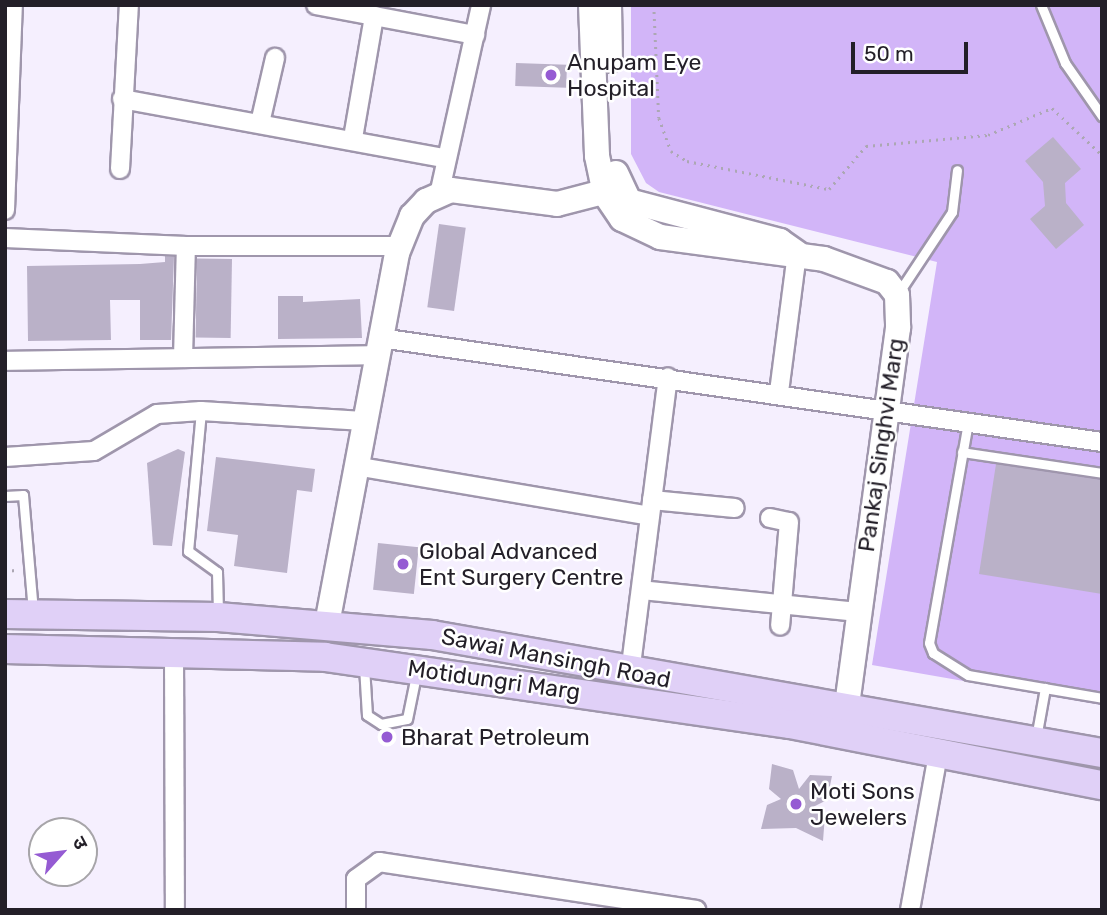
<!DOCTYPE html>
<meta charset="utf-8">
<style>
body{margin:0}
#map{position:relative;width:1107px;height:915px;overflow:hidden;background:#f5effe;font-family:Rubik,"Noto Sans Devanagari",sans-serif}
div>[style]{position:absolute}
.green>*{inset:0;background:#d2b5f8}
.building>*{inset:0;background:#bab1c8;transform-origin:0 0}
.path>*{height:2.5px;margin-top:-1.25px;transform-origin:0;background:repeating-linear-gradient(90deg,#aca7b3 0 2px,transparent 0 7px)}
.roads{filter:drop-shadow(2px 0 #9f96ac) drop-shadow(-2px 0 #9f96ac) drop-shadow(0 2px #9f96ac) drop-shadow(0 -2px #9f96ac)}
.lane>*{height:9px;margin:-4.5px;padding:0 4.5px;transform-origin:4.5px;border-radius:4.5px;background:#fff}
.street>*{height:18px;margin:-9px;padding:0 9px;transform-origin:9px;border-radius:9px;background:#fff}
.secondary>*{height:24px;margin:-12px;padding:0 12px;transform-origin:12px;border-radius:12px;background:#fff}
.primary>*{height:28px;margin:-14px;padding:0 14px;transform-origin:14px;border-radius:14px;background:#e0d0f7}
.dots>*{width:19px;height:19px;translate:-50% -50%;box-sizing:border-box;border:4px solid #fff;border-radius:50%}
span{translate:-50% -50%;white-space:nowrap;text-align:center;line-height:1.15;-webkit-text-stroke:5px #fff;paint-order:stroke}
.poi-label{font-size:23px;color:#231f28}
.left{translate:0 -50%;text-align:left}
.street-label{font-size:23px;color:#231f28}
.frame{position:absolute;inset:0;border:7px solid #231f28;pointer-events:none}
.north{position:absolute;left:28px;top:817px;width:70px;height:70px;box-sizing:border-box;background:#fff;border:2px solid #a7a5a9;border-radius:50%;rotate:62deg;font-size:19px;font-weight:700;line-height:28px;text-align:center;color:#231f28}
.north::after{content:'';display:block;margin:auto;width:24px;height:32px;background:#955bd3;clip-path:polygon(50% 0,100% 100%,50% 72%,0 100%)}
.scale{position:absolute;left:851px;top:42px;width:117px;height:32px;box-sizing:border-box;border:4px solid #231f28;border-top:0;padding-left:9px;font-size:21px;line-height:24px;white-space:nowrap;color:#231f28;-webkit-text-stroke:5px #fff;paint-order:stroke}
</style>
<div id="map">
<div class="green">
<i style="clip-path:polygon(631px 5px,1102px 5px,1102px 705px,872px 665px,937px 262px,659px 192px,646px 183px,631px 154px)"></i>
</div>
<div class="building">
<i style="left:516px;top:63px;width:51px;height:23px;rotate:2deg"></i>
<i style="clip-path:polygon(1053px 137px,1081px 169px,1065px 183px,1066px 203px,1084px 225px,1056px 249px,1030px 219px,1045px 206px,1043px 182px,1025px 161px)"></i>
<i style="left:439px;top:224px;width:27px;height:84px;rotate:8deg"></i>
<i style="clip-path:polygon(165px 256px,174px 257px,171px 340px,140px 340px,140px 300px,110px 300px,111px 340px,28px 341px,27px 266px,140px 264px,165px 262px)"></i>
<i style="left:232px;top:259px;width:79px;height:35px;rotate:91deg"></i>
<i style="clip-path:polygon(278px 296px,303px 296px,303px 302px,360px 299px,362px 338px,278px 339px)"></i>
<i style="clip-path:polygon(178px 449px,185px 452px,172px 546px,153px 545px,147px 463px)"></i>
<i style="clip-path:polygon(216px 457px,315px 469px,312px 492px,297px 490px,287px 573px,234px 566px,238px 535px,207px 531px)"></i>
<i style="clip-path:polygon(996px 464px,1102px 480px,1102px 594px,979px 574px)"></i>
<i style="left:378px;top:543px;width:41px;height:47px;rotate:6deg"></i>
<i style="clip-path:polygon(772px 764px,793px 770px,799px 789px,810px 775px,832px 776px,827px 800px,813px 807px,825px 815px,823px 841px,796px 828px,761px 829px,767px 805px,781px 799px,769px 789px)"></i>
</div>
<div class="path">
<i style="left:654px;top:5px;width:113px;rotate:87.5deg"></i>
<i style="left:659px;top:118px;width:35px;rotate:70deg"></i>
<i style="left:671px;top:151px;width:19px;rotate:32deg"></i>
<i style="left:687px;top:161px;width:145px;rotate:11.2deg"></i>
<i style="left:829px;top:189px;width:57px;rotate:-49.3deg"></i>
<i style="left:866px;top:146px;width:122px;rotate:-5.2deg"></i>
<i style="left:988px;top:135px;width:69px;rotate:-22.9deg"></i>
<i style="left:1052px;top:108px;width:69px;rotate:43.2deg"></i>
<i style="left:5px;top:571px;width:11px;rotate:-5deg"></i>
</div>
<div class="roads">
<div class="lane">
<i style="left:1041px;top:5px;width:63px;rotate:67.5deg"></i>
<i style="left:1065px;top:63px;width:65px;rotate:55.1deg"></i>
<i style="left:899px;top:292px;width:96px;rotate:-56.5deg"></i>
<i style="left:952px;top:212px;width:42px;rotate:-83.2deg"></i>
<i style="left:201px;top:411px;width:141px;rotate:95.3deg"></i>
<i style="left:188px;top:551px;width:36px;rotate:36deg"></i>
<i style="left:217px;top:572px;width:41px;rotate:88.6deg"></i>
<i style="left:968px;top:422px;width:224px;rotate:100deg"></i>
<i style="left:929px;top:643px;width:11px;rotate:68deg"></i>
<i style="left:933px;top:653px;width:41px;rotate:32.2deg"></i>
<i style="left:968px;top:675px;width:136px;rotate:9.7deg"></i>
<i style="left:962px;top:452px;width:142px;rotate:8.5deg"></i>
<i style="left:5px;top:496px;width:18px;rotate:-3deg"></i>
<i style="left:23px;top:495px;width:116px;rotate:85.1deg"></i>
<i style="left:364px;top:666px;width:49px;rotate:86.5deg"></i>
<i style="left:367px;top:715px;width:17px;rotate:33deg"></i>
<i style="left:381px;top:724px;width:26px;rotate:-11deg"></i>
<i style="left:407px;top:719px;width:45px;rotate:-78.4deg"></i>
<i style="left:1036px;top:738px;width:51px;rotate:-79.8deg"></i>
</div>
<div class="street">
<i style="left:316px;top:5px;width:162px;rotate:10.7deg"></i>
<i style="left:122px;top:99px;width:328px;rotate:10.4deg"></i>
<i style="left:260px;top:123px;width:67px;rotate:-77deg"></i>
<i style="left:353px;top:138px;width:124px;rotate:-80.2deg"></i>
<i style="left:120px;top:169px;width:164px;rotate:-86.9deg"></i>
<i style="left:439px;top:195px;width:195px;rotate:-77.5deg"></i>
<i style="left:5px;top:210px;width:205px;rotate:-87.8deg"></i>
<i style="left:5px;top:238px;width:181px;rotate:2.5deg"></i>
<i style="left:186px;top:246px;width:214px"></i>
<i style="left:380px;top:338px;width:729px;rotate:8.2deg"></i>
<i style="left:183px;top:358px;width:112px;rotate:-88.5deg"></i>
<i style="left:5px;top:361px;width:372px;rotate:-0.9deg"></i>
<i style="left:779px;top:392px;width:139px;rotate:-82.6deg"></i>
<i style="left:5px;top:457px;width:89px;rotate:-3.9deg"></i>
<i style="left:94px;top:451px;width:73px;rotate:-30.4deg"></i>
<i style="left:157px;top:414px;width:44px;rotate:-3.9deg"></i>
<i style="left:201px;top:411px;width:163px;rotate:3.5deg"></i>
<i style="left:355px;top:466px;width:299px;rotate:9.6deg"></i>
<i style="left:652px;top:500px;width:83px;rotate:5.5deg"></i>
<i style="left:770px;top:518px;width:19px;rotate:12deg"></i>
<i style="left:789px;top:522px;width:104px;rotate:94.9deg"></i>
<i style="left:641px;top:590px;width:219px;rotate:5.8deg"></i>
<i style="left:174px;top:651px;width:259px;rotate:89.8deg"></i>
<i style="left:630px;top:673px;width:298px;rotate:-82.7deg"></i>
<i style="left:356px;top:910px;width:31px;rotate:-90deg"></i>
<i style="left:356px;top:879px;width:29px;rotate:-36deg"></i>
<i style="left:379px;top:862px;width:321px;rotate:8.6deg"></i>
<i style="left:910px;top:910px;width:158px;rotate:-79.8deg"></i>
</div>
<div class="secondary">
<i style="left:591px;top:5px;width:151px;rotate:87.7deg"></i>
<i style="left:597px;top:156px;width:39px;rotate:78deg"></i>
<i style="left:605px;top:194px;width:30px;rotate:56deg"></i>
<i style="left:622px;top:219px;width:42px;rotate:25.3deg"></i>
<i style="left:660px;top:237px;width:165px;rotate:7.6deg"></i>
<i style="left:824px;top:259px;width:67px;rotate:20.1deg"></i>
<i style="left:887px;top:282px;width:16px;rotate:52deg"></i>
<i style="left:897px;top:295px;width:33px;rotate:88deg"></i>
<i style="left:898px;top:328px;width:381px;rotate:97.7deg"></i>
<i style="left:609px;top:5px;width:55px;rotate:89deg"></i>
<i style="left:616px;top:173px;width:31px;rotate:65deg"></i>
<i style="left:629px;top:201px;width:156px;rotate:14.8deg"></i>
<i style="left:780px;top:241px;width:21px;rotate:35deg"></i>
<i style="left:327px;top:624px;width:378px;rotate:-79.3deg"></i>
<i style="left:397px;top:253px;width:40px;rotate:-68deg"></i>
<i style="left:412px;top:216px;width:21px;rotate:-47deg"></i>
<i style="left:426px;top:201px;width:27px;rotate:-24deg"></i>
<i style="left:451px;top:190px;width:107px;rotate:7.5deg"></i>
<i style="left:557px;top:204px;width:64px;rotate:-14.5deg"></i>
</div>
<div class="primary">
<i style="left:5px;top:614px;width:213px;rotate:0.8deg"></i>
<i style="left:218px;top:617px;width:215px;rotate:4.8deg"></i>
<i style="left:432px;top:635px;width:680px;rotate:9.99deg"></i>
<i style="left:5px;top:649px;width:320px;rotate:1.4deg"></i>
<i style="left:325px;top:657px;width:470px;rotate:8.2deg"></i>
<i style="left:790px;top:724px;width:318px;rotate:11.1deg"></i>
</div>
</div>
<div class="dots">
<i style="left:551px;top:75px;background:#955bd3"></i>
<i style="left:403px;top:564px;background:#955bd3"></i>
<i style="left:387px;top:737px;background:#955bd3"></i>
<i style="left:796px;top:804px;background:#955bd3"></i>
</div>
<div class="poi-label">
<span class="left" style="left:567px;top:75px">Anupam Eye<br>Hospital</span>
<span class="left" style="left:419px;top:564px">Global Advanced<br>Ent Surgery Centre</span>
<span class="left" style="left:401px;top:737px">Bharat Petroleum</span>
<span class="left" style="left:810px;top:804px">Moti Sons<br>Jewelers</span>
</div>
<div class="street-label">
<span style="left:881px;top:445px;rotate:-82deg">Pankaj Singhvi Marg</span>
<span style="left:556px;top:658px;rotate:11deg">Sawai Mansingh Road</span>
<span style="left:494px;top:680px;rotate:8deg">Motidungri Marg</span>
</div>
<div class="frame"></div>
<div class="north">उ</div>
<div class="scale">50 m</div>
</div>
